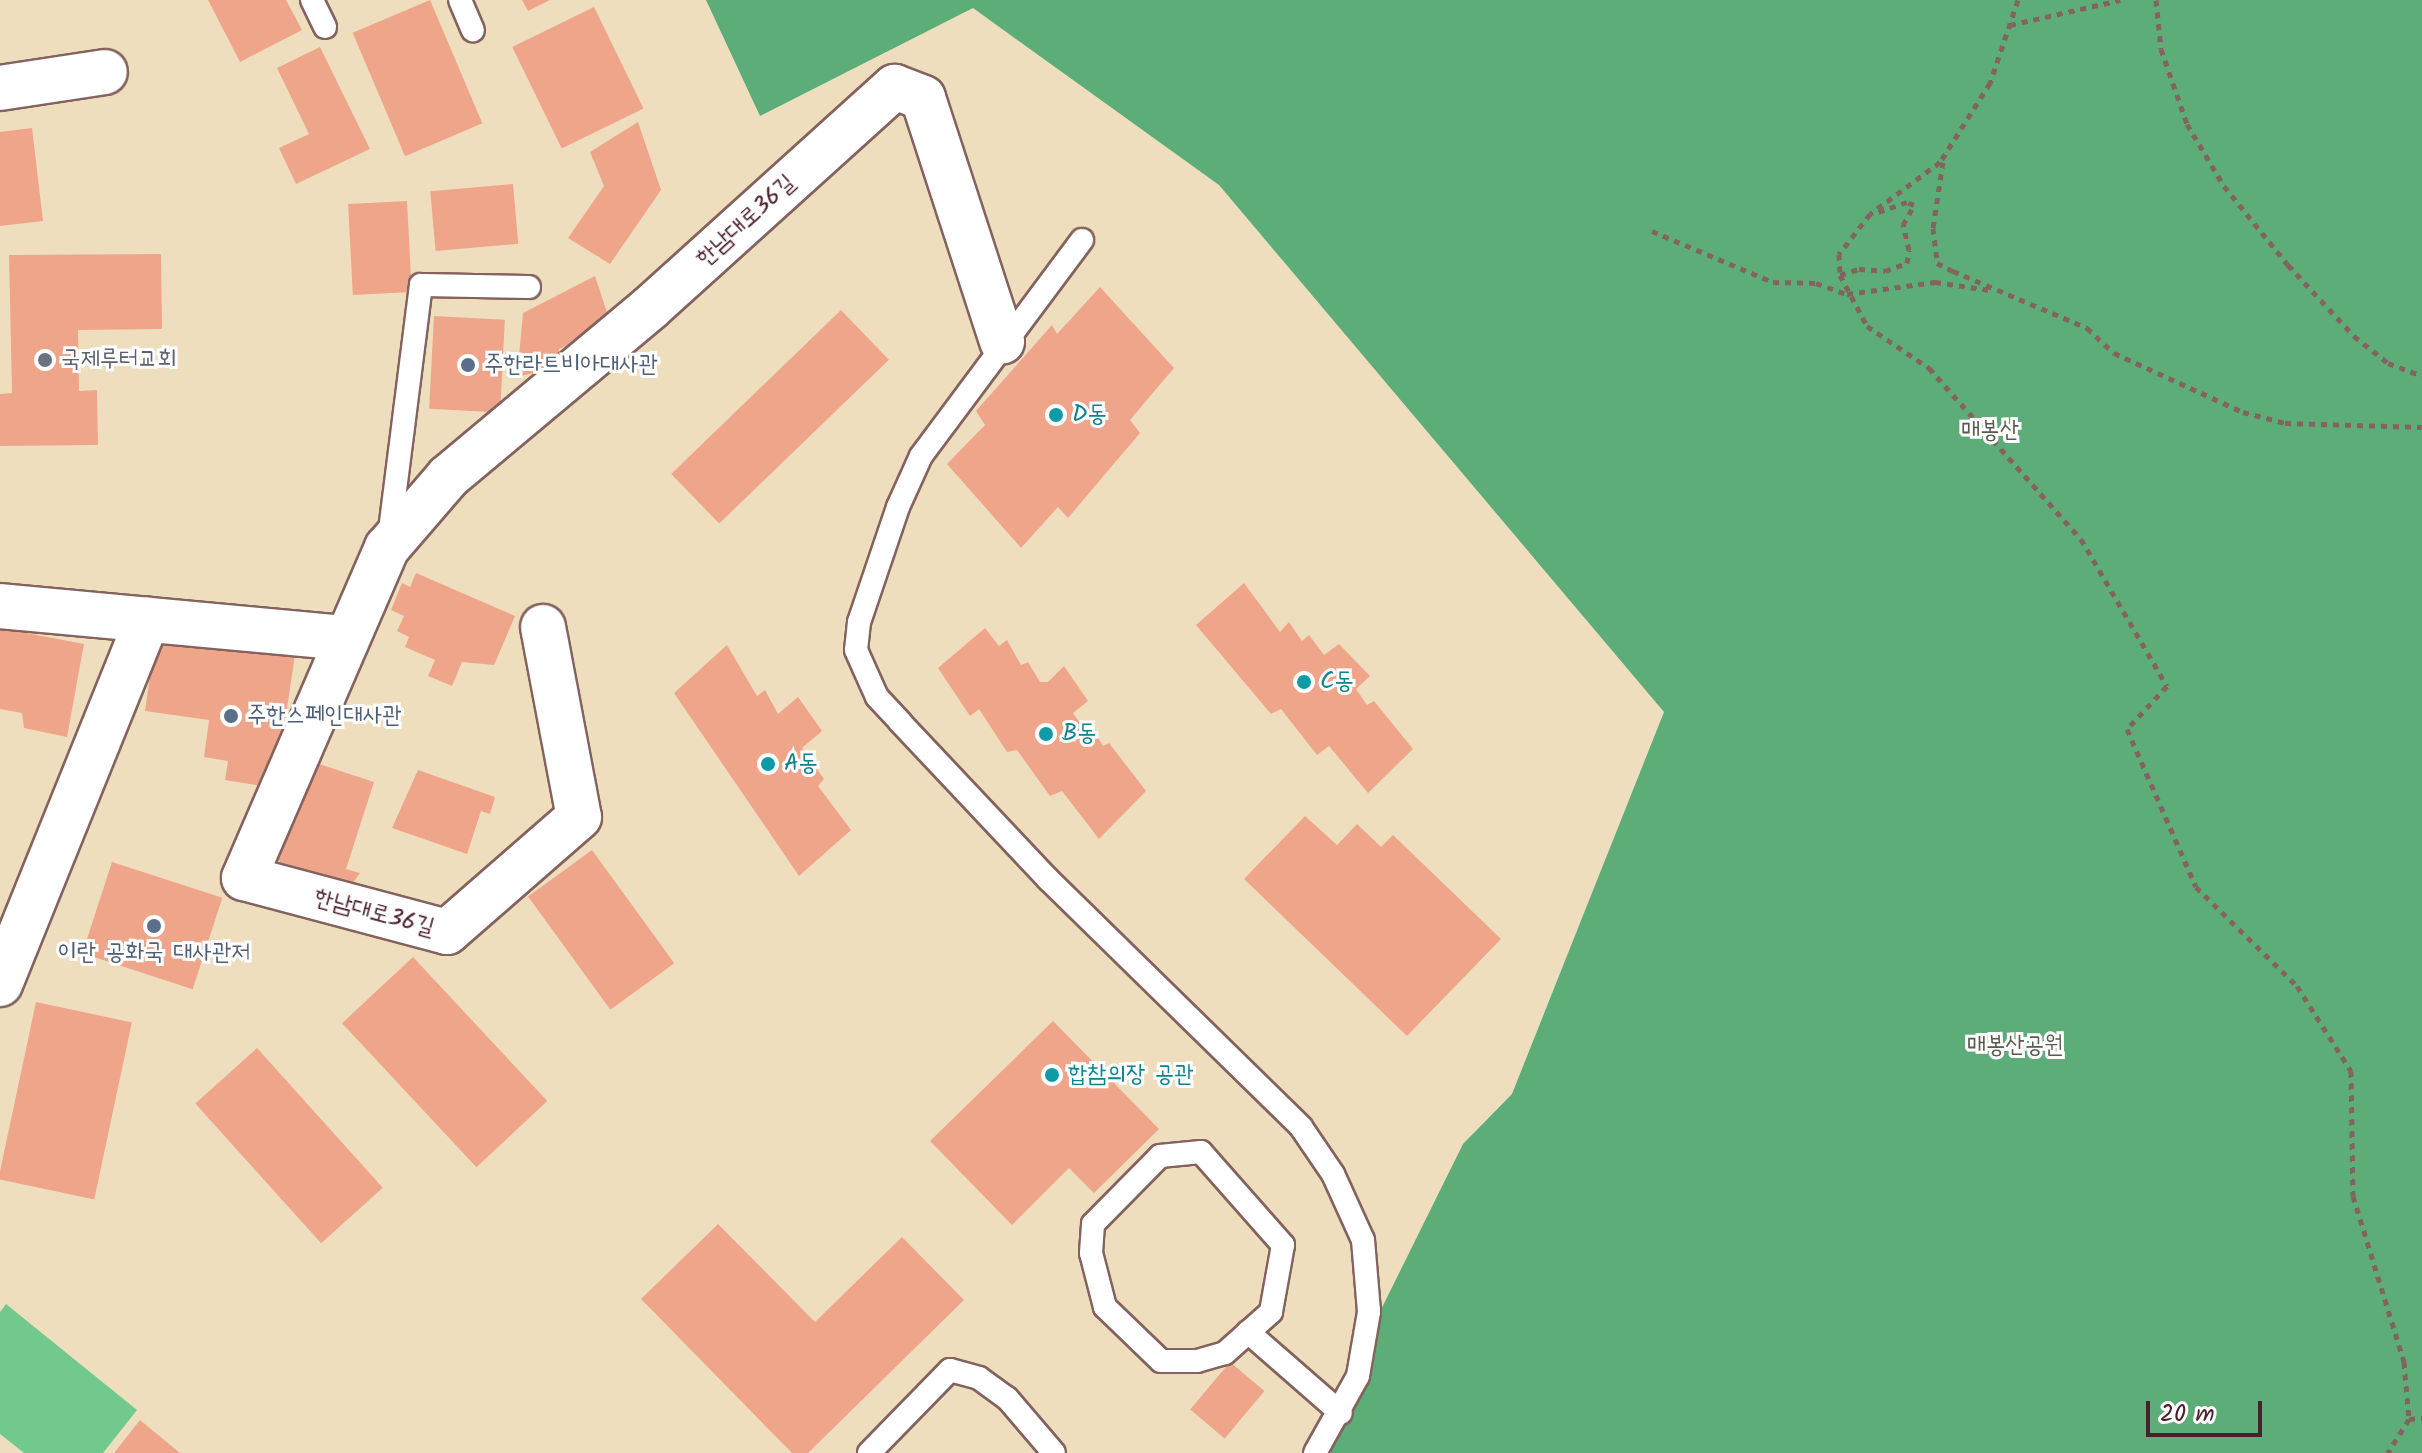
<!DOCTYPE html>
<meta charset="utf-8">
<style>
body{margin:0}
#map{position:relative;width:2422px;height:1453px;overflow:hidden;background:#efdebe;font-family:Kalam,"Poor Story",sans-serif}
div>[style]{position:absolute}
.green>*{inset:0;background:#72c98e}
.forest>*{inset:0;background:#5dad79}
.building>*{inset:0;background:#efa58a;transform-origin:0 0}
.path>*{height:5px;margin-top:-2.5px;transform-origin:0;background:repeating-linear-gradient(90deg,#84625e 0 6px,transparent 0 12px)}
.roads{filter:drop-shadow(2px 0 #84625e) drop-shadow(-2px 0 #84625e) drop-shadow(0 2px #84625e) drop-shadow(0 -2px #84625e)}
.lane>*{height:22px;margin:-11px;padding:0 11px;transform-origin:11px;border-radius:11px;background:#fff}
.street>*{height:44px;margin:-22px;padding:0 22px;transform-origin:22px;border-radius:22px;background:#fff}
.dots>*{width:22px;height:22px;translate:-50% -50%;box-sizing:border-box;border:4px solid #fff;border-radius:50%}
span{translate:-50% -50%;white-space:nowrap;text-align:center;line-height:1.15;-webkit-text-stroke:6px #fff;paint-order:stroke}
.street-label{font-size:24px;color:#4a1f2b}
.worship-label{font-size:24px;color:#5b616d}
.left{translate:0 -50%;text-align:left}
.service-label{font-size:24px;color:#4e5e75}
.culture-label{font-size:24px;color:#0d838f}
.park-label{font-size:24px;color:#585a4e}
.scale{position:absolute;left:2146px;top:1401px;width:116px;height:36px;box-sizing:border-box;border:4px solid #4a1f2b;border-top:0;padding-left:10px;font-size:24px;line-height:28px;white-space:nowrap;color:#4a1f2b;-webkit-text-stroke:6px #fff;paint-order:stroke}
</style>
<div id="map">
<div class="green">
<i style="clip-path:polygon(6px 1304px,137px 1410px,103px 1453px,24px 1453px,0 1434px,0 1312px)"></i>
</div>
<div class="forest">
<i style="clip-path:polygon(706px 0,2422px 0,2422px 1453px,1310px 1453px,1463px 1144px,1512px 1094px,1664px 712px,1219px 185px,973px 8px,760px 116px)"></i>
</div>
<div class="building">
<i style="clip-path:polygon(208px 0,286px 0,302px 30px,240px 62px)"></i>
<i style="left:430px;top:0;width:134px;height:84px;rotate:67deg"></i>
<i style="clip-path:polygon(522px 0,550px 0,528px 11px)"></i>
<i style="left:594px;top:7px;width:113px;height:91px;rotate:64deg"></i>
<i style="clip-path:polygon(320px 47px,370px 149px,296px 184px,279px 148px,309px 134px,277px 68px)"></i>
<i style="clip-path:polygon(638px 122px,661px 190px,610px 264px,568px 238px,604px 186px,590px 152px)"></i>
<i style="clip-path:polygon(32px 128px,43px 221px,0 226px,0 132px)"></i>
<i style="left:513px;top:184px;width:60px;height:83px;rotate:85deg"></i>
<i style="left:407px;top:201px;width:91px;height:59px;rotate:87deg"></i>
<i style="clip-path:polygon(161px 254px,162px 329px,78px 330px,79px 391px,97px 390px,98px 445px,0 446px,0 394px,12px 393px,9px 255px)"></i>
<i style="clip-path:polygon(595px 276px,611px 325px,559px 349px,559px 367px,517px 377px,523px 313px)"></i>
<i style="clip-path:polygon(1100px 287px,1174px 368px,1130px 420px,1140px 433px,1068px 518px,1058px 507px,1021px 548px,947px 464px,985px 425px,976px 411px,1052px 325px,1057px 334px)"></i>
<i style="left:841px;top:310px;width:69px;height:236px;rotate:46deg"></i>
<i style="left:434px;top:316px;width:71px;height:93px;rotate:3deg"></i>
<i style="clip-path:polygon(416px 573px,515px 616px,494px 665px,462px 662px,452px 686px,428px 676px,435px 660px,405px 647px,409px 637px,397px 631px,404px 616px,391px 610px,402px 583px,410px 587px)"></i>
<i style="clip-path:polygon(1244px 583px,1280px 632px,1289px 622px,1302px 641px,1309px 635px,1324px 655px,1339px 644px,1370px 676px,1356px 689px,1367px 705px,1374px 701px,1413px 749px,1368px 793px,1329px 746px,1317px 755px,1281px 709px,1271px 714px,1196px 625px)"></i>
<i style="clip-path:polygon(0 628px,84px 644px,67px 737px,24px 728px,22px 713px,0 709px)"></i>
<i style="clip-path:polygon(985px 628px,999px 646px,1007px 640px,1021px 665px,1028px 662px,1040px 682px,1048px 682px,1064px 666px,1088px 701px,1073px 713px,1082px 726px,1089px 723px,1103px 746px,1109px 743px,1146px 791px,1099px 839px,1062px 791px,1050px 796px,1017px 750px,1007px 752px,979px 709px,970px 716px,938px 668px)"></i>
<i style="clip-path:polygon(156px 635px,295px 655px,275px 788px,225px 780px,228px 761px,204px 757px,209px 720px,145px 711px)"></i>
<i style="clip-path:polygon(727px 645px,757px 696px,765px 690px,778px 714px,798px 697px,822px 731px,802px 748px,824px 779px,818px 786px,851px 830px,799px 876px,674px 693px)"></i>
<i style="clip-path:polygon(301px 758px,374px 782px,346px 869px,360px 873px,350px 887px,276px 873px,280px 861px,269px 858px)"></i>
<i style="clip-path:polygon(418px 770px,495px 797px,490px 814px,481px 811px,467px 854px,392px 828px)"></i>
<i style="clip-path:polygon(1305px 816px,1337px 845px,1357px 824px,1381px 847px,1393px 835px,1501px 939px,1407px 1036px,1244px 879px)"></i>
<i style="left:592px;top:850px;width:140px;height:79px;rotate:54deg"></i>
<i style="left:112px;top:862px;width:116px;height:96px;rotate:18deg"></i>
<i style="left:413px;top:957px;width:197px;height:97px;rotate:47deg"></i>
<i style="left:36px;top:1002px;width:98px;height:181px;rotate:12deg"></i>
<i style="clip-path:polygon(1053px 1021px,1159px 1129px,1094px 1193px,1069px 1168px,1012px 1225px,930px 1141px)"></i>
<i style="left:257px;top:1048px;width:188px;height:83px;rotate:48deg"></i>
<i style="clip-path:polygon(718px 1224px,815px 1322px,902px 1237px,964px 1300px,808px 1453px,792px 1453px,641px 1299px)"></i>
<i style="left:1230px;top:1362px;width:45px;height:62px;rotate:40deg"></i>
<i style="clip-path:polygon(140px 1420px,180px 1453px,114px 1453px)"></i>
</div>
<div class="path">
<i style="left:2018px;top:0;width:88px;rotate:108.6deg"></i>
<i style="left:1990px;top:83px;width:93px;rotate:122.3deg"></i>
<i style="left:1940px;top:162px;width:87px;rotate:143.4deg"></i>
<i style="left:1870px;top:214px;width:51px;rotate:127.8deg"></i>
<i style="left:1839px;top:254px;width:21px;rotate:87deg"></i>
<i style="left:1840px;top:275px;width:58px;rotate:62.1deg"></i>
<i style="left:1867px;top:326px;width:75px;rotate:34.1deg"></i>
<i style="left:1929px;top:368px;width:229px;rotate:48.4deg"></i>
<i style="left:2081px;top:539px;width:170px;rotate:59.7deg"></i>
<i style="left:2167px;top:686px;width:59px;rotate:132.9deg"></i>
<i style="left:2127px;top:729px;width:172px;rotate:66.4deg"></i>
<i style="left:2196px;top:887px;width:141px;rotate:44.4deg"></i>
<i style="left:2297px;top:986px;width:101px;rotate:57.6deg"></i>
<i style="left:2351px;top:1071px;width:125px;rotate:89.1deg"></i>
<i style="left:2353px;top:1196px;width:174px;rotate:72.9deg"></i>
<i style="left:2404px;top:1362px;width:57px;rotate:85deg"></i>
<i style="left:2409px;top:1419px;width:40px;rotate:122deg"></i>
<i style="left:2156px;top:0;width:49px;rotate:84.2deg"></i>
<i style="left:2161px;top:49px;width:79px;rotate:70.9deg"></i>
<i style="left:2187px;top:124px;width:72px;rotate:59.2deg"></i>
<i style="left:2224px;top:186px;width:102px;rotate:51deg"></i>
<i style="left:2288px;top:265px;width:97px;rotate:47.1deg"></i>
<i style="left:2354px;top:336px;width:43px;rotate:38.5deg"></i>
<i style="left:2388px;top:363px;width:36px;rotate:21deg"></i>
<i style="left:2010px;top:25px;width:113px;rotate:-12.8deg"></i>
<i style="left:1943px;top:162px;width:67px;rotate:98.6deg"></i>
<i style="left:1933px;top:228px;width:35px;rotate:83deg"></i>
<i style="left:1937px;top:263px;width:18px;rotate:27deg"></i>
<i style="left:1953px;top:271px;width:146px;rotate:23deg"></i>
<i style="left:2087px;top:328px;width:37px;rotate:43deg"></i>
<i style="left:2114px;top:353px;width:142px;rotate:24.6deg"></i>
<i style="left:2243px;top:412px;width:43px;rotate:14.7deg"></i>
<i style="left:2285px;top:423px;width:137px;rotate:1.7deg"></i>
<i style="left:1652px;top:231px;width:131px;rotate:22.9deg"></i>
<i style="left:1773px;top:282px;width:43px;rotate:1.3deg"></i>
<i style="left:1816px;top:283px;width:33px;rotate:20deg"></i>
<i style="left:1847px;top:294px;width:89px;rotate:-7.8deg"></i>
<i style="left:1935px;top:282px;width:55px;rotate:8.4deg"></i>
<i style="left:1840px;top:275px;width:20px;rotate:-18deg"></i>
<i style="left:1859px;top:269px;width:26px;rotate:4deg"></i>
<i style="left:1885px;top:271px;width:23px;rotate:-20deg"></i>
<i style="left:1907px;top:263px;width:13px;rotate:-81deg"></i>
<i style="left:1909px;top:250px;width:26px;rotate:-103deg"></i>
<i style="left:1903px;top:225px;width:23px;rotate:-61deg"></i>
<i style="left:1914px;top:205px;width:8px;rotate:-157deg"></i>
<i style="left:1907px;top:202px;width:34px;rotate:161deg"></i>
<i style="left:2409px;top:1419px;width:13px;rotate:-4deg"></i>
</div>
<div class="roads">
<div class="lane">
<i style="left:312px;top:0;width:30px;rotate:64deg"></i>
<i style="left:460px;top:0;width:33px;rotate:67deg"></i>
<i style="left:1082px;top:240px;width:269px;rotate:126.7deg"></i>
<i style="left:921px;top:456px;width:56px;rotate:114.3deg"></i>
<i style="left:898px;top:507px;width:121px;rotate:108.7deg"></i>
<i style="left:859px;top:622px;width:28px;rotate:96deg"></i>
<i style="left:856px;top:650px;width:51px;rotate:65.9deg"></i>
<i style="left:877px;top:697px;width:34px;rotate:47deg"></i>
<i style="left:900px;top:722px;width:216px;rotate:46.7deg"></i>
<i style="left:1048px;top:879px;width:354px;rotate:44.4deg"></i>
<i style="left:1301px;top:1127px;width:57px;rotate:55.8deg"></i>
<i style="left:1333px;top:1174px;width:72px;rotate:65.6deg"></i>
<i style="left:1363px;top:1240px;width:72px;rotate:85.2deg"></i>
<i style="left:1369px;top:1312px;width:65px;rotate:99.8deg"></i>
<i style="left:1358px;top:1376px;width:88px;rotate:119.2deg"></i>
<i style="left:389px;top:538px;width:255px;rotate:-82.8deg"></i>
<i style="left:421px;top:285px;width:108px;rotate:1.1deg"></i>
<i style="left:1201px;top:1152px;width:124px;rotate:48.6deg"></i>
<i style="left:1283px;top:1245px;width:68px;rotate:100.2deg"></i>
<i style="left:1271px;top:1312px;width:62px;rotate:138.3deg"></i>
<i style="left:1225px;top:1353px;width:29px;rotate:164deg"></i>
<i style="left:1197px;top:1361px;width:36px;rotate:180deg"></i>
<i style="left:1161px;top:1361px;width:78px;rotate:-136deg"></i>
<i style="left:1105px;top:1307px;width:56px;rotate:-104.5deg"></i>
<i style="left:1091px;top:1253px;width:29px;rotate:-86deg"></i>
<i style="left:1093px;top:1224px;width:95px;rotate:-45.4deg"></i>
<i style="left:1160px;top:1156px;width:41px;rotate:-5.6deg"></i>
<i style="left:1248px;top:1332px;width:123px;rotate:41.1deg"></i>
<i style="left:869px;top:1453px;width:116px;rotate:-45.7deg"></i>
<i style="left:950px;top:1370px;width:30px;rotate:15deg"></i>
<i style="left:979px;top:1378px;width:34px;rotate:36deg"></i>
<i style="left:1007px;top:1398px;width:72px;rotate:49.5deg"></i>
</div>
<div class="street">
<i style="left:0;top:88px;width:106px;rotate:-8.7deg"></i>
<i style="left:0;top:606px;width:345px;rotate:5.3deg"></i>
<i style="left:543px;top:627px;width:193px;rotate:79.3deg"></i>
<i style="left:579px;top:817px;width:175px;rotate:138.9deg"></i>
<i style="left:447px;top:932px;width:210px;rotate:-165.1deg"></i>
<i style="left:244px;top:878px;width:360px;rotate:-66.6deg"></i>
<i style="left:387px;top:548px;width:94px;rotate:-49.3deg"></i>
<i style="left:448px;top:477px;width:263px;rotate:-39.9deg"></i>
<i style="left:650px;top:308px;width:330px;rotate:-42.1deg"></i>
<i style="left:895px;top:87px;width:30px;rotate:21deg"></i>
<i style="left:923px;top:98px;width:256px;rotate:72deg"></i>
<i style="left:0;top:984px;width:393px;rotate:-68deg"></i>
</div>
</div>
<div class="dots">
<i style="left:45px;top:360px;background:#6b7280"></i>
<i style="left:468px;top:365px;background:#5c6f8a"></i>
<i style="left:1056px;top:415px;background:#0f9aa8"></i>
<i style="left:1304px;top:682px;background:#0f9aa8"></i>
<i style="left:231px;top:716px;background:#5c6f8a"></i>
<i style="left:1046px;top:734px;background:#0f9aa8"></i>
<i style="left:768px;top:764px;background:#0f9aa8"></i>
<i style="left:154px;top:926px;background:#5c6f8a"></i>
<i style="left:1052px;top:1075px;background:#0f9aa8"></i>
</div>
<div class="street-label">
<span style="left:746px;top:221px;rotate:-42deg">한남대로36길</span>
<span style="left:374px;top:913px;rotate:15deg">한남대로36길</span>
</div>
<div class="worship-label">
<span class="left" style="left:61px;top:360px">국제루터교회</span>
</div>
<div class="service-label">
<span class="left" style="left:484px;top:365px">주한라트비아대사관</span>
<span class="left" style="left:247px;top:716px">주한스페인대사관</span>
<span style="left:154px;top:953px">이란 공화국 대사관저</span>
</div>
<div class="culture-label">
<span class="left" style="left:1072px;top:415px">D동</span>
<span class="left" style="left:1320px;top:682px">C동</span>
<span class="left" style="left:1062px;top:734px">B동</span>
<span class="left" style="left:784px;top:764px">A동</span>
<span class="left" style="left:1068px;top:1075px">합참의장 공관</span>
</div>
<div class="park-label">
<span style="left:1990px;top:431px">매봉산</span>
<span style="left:2015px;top:1046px">매봉산공원</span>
</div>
<div class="scale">20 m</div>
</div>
